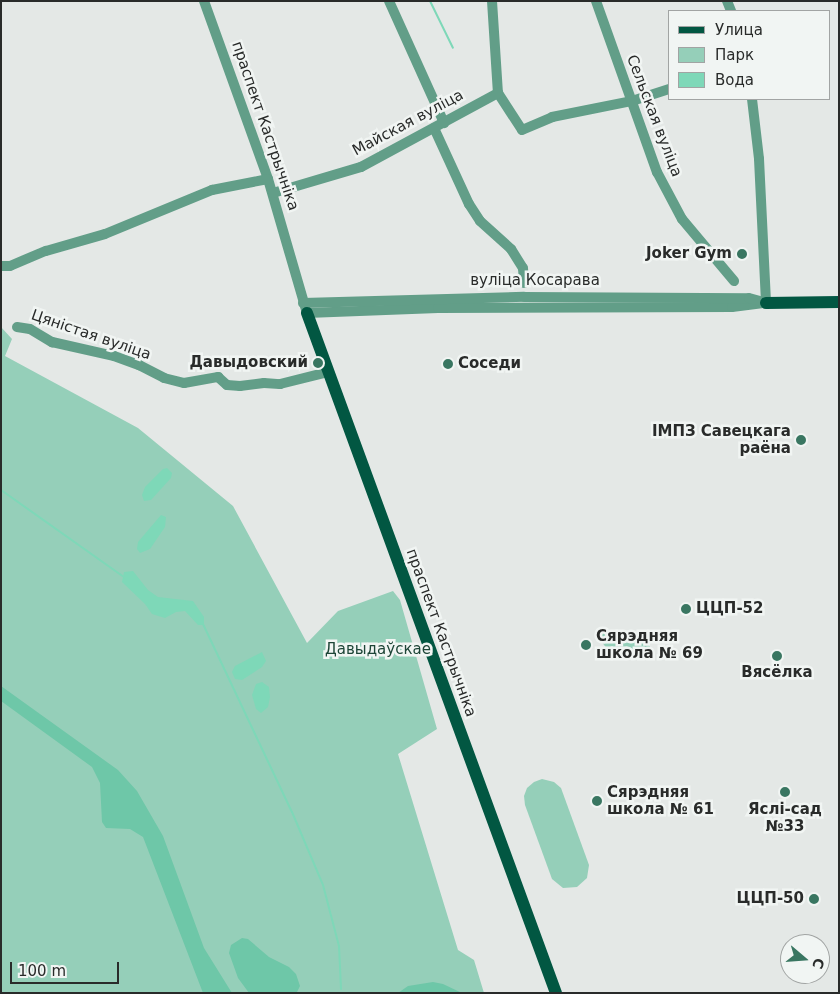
<!DOCTYPE html>
<meta charset="utf-8">
<style>
body{margin:0}
#map{position:relative;width:840px;height:994px;overflow:hidden;background:#e4e8e6;font-family:"DejaVu Sans",sans-serif}
div>[style]{position:absolute}
.green>*{inset:0;background:#95cfb9}
.forest>*{inset:0;background:#6ec7a8}
.water>*{inset:0;background:#7ed8b8}
.stream>*{height:2px;margin:-1px;padding:0 1px;transform-origin:1px;border-radius:1px;background:#7ed8b8}
.minor>*{height:10px;margin:-5px;padding:0 5px;transform-origin:5px;border-radius:5px;background:#629e88}
.major>*{height:12px;margin:-6px;padding:0 6px;transform-origin:6px;border-radius:6px;background:#025742}
.dots>*{width:14px;height:14px;translate:-50% -50%;box-sizing:border-box;border:2px solid #f1f5f3;border-radius:50%}
span{translate:-50% -50%;white-space:nowrap;text-align:center;line-height:1.15;-webkit-text-stroke:5px #f1f5f3;paint-order:stroke}
.street-label{font-size:15px;color:#292b2a}
.poi-label{font-size:15px;color:#292b2a;font-weight:700}
.right{translate:-100% -50%;text-align:right}
.left{translate:0 -50%;text-align:left}
.park-label{font-size:15px;color:#1d4537}
.frame{position:absolute;inset:0;border:2px solid #292b2a;pointer-events:none}
.legend{position:absolute;left:668px;top:10px;width:162px;height:90px;box-sizing:border-box;background:#f1f5f3;border:1px solid #a1a4a3;margin:0;padding:6px 9px;list-style:none;font-size:15px;color:#292b2a}
.legend li{display:flex;align-items:center;gap:10px;height:25px}
.legend b{width:25px;border:1px solid #a1a4a3}
.north{position:absolute;left:780px;top:934px;width:50px;height:50px;box-sizing:border-box;background:#f1f5f3;border:1px solid #a1a4a3;border-radius:50%;rotate:108deg;font-size:14px;font-weight:700;line-height:20px;text-align:center;color:#292b2a}
.north::after{content:'';display:block;margin:auto;width:18px;height:22px;background:#397661;clip-path:polygon(50% 0,100% 100%,50% 72%,0 100%)}
.scale{position:absolute;left:10px;top:962px;width:109px;height:22px;box-sizing:border-box;border:2px solid #292b2a;border-top:0;padding-left:6px;font-size:15px;line-height:18px;white-space:nowrap;color:#292b2a;-webkit-text-stroke:4px #f1f5f3;paint-order:stroke}
</style>
<div id="map">
<div class="green">
<i style="clip-path:polygon(1px 327px,12px 339px,5px 356px,138px 428px,233px 506px,307px 643px,338px 611px,393px 591px,400px 600px,437px 729px,398px 754px,458px 950px,474px 960px,484px 993px,1px 993px)"></i>
<i style="clip-path:polygon(603px 632px,649px 632px,650px 653px,611px 654px,601px 641px)"></i>
<i style="clip-path:polygon(542px 779px,554px 782px,561px 788px,589px 865px,587px 878px,577px 887px,563px 888px,552px 879px,525px 805px,524px 796px,527px 788px,534px 782px)"></i>
</div>
<div class="forest">
<i style="clip-path:polygon(1px 686px,118px 770px,137px 791px,163px 836px,204px 948px,232px 993px,203px 993px,143px 837px,130px 829px,106px 828px,102px 822px,100px 783px,92px 767px,1px 701px)"></i>
<i style="clip-path:polygon(242px 938px,248px 939px,269px 957px,289px 967px,296px 974px,300px 986px,297px 992px,249px 993px,238px 978px,229px 953px,231px 945px)"></i>
<i style="clip-path:polygon(433px 982px,443px 984px,462px 993px,398px 993px,408px 986px)"></i>
</div>
<div class="water">
<i style="clip-path:polygon(167px 468px,172px 473px,171px 478px,151px 500px,144px 501px,142px 495px,145px 487px,163px 469px)"></i>
<i style="clip-path:polygon(161px 515px,166px 517px,165px 527px,150px 549px,140px 553px,137px 549px,138px 542px)"></i>
<i style="clip-path:polygon(133px 571px,148px 590px,158px 597px,193px 601px,204px 617px,204px 625px,198px 625px,185px 611px,176px 612px,165px 618px,152px 614px,145px 604px,122px 582px,124px 572px)"></i>
<i style="clip-path:polygon(262px 652px,266px 661px,262px 667px,242px 680px,235px 679px,232px 672px,235px 666px)"></i>
<i style="clip-path:polygon(262px 682px,269px 687px,270px 697px,268px 707px,261px 713px,256px 709px,252px 695px,256px 684px)"></i>
</div>
<div class="stream">
<i style="left:430px;top:1px;width:52px;rotate:63.9deg"></i>
<i style="left:1px;top:490px;width:151px;rotate:35.3deg"></i>
<i style="left:203px;top:624px;width:208px;rotate:64.7deg"></i>
<i style="left:292px;top:812px;width:79px;rotate:67deg"></i>
<i style="left:323px;top:885px;width:63px;rotate:75.3deg"></i>
<i style="left:339px;top:946px;width:43px;rotate:87.3deg"></i>
</div>
<div class="minor">
<i style="left:204px;top:1px;width:189px;rotate:70.2deg"></i>
<i style="left:268px;top:179px;width:140px;rotate:73.8deg"></i>
<i style="left:307px;top:313px;width:131px;rotate:-2.2deg"></i>
<i style="left:438px;top:308px;width:294px;rotate:-0.2deg"></i>
<i style="left:732px;top:307px;width:34px;rotate:-7deg"></i>
<i style="left:389px;top:1px;width:134px;rotate:65.7deg"></i>
<i style="left:492px;top:1px;width:92px;rotate:86.3deg"></i>
<i style="left:498px;top:93px;width:44px;rotate:57deg"></i>
<i style="left:522px;top:130px;width:33px;rotate:-23deg"></i>
<i style="left:552px;top:117px;width:82px;rotate:-11.3deg"></i>
<i style="left:632px;top:101px;width:39px;rotate:-18deg"></i>
<i style="left:596px;top:1px;width:182px;rotate:70.4deg"></i>
<i style="left:657px;top:172px;width:53px;rotate:62deg"></i>
<i style="left:682px;top:219px;width:81px;rotate:50deg"></i>
<i style="left:727px;top:1px;width:11px;rotate:68deg"></i>
<i style="left:752px;top:99px;width:60px;rotate:83.3deg"></i>
<i style="left:759px;top:159px;width:144px;rotate:87.2deg"></i>
<i style="left:434px;top:128px;width:84px;rotate:65.3deg"></i>
<i style="left:469px;top:204px;width:20px;rotate:57deg"></i>
<i style="left:480px;top:221px;width:42px;rotate:42.1deg"></i>
<i style="left:511px;top:249px;width:22px;rotate:58deg"></i>
<i style="left:523px;top:268px;width:15px;rotate:86deg"></i>
<i style="left:273px;top:193px;width:92px;rotate:-16.5deg"></i>
<i style="left:361px;top:167px;width:156px;rotate:-28.4deg"></i>
<i style="left:1px;top:266px;width:9px"></i>
<i style="left:10px;top:266px;width:39px;rotate:-23deg"></i>
<i style="left:46px;top:251px;width:61px;rotate:-16.1deg"></i>
<i style="left:105px;top:234px;width:116px;rotate:-22.4deg"></i>
<i style="left:212px;top:190px;width:57px;rotate:-11.1deg"></i>
<i style="left:303px;top:303px;width:221px;rotate:-1.6deg"></i>
<i style="left:524px;top:297px;width:225px;rotate:0.3deg"></i>
<i style="left:749px;top:298px;width:15px;rotate:16deg"></i>
<i style="left:17px;top:327px;width:13px;rotate:9deg"></i>
<i style="left:30px;top:329px;width:26px;rotate:31deg"></i>
<i style="left:52px;top:342px;width:64px;rotate:12.7deg"></i>
<i style="left:114px;top:356px;width:27px;rotate:20deg"></i>
<i style="left:139px;top:365px;width:28px;rotate:27deg"></i>
<i style="left:164px;top:378px;width:21px;rotate:14deg"></i>
<i style="left:184px;top:383px;width:35px;rotate:-10deg"></i>
<i style="left:218px;top:377px;width:12px;rotate:42deg"></i>
<i style="left:227px;top:385px;width:13px;rotate:4deg"></i>
<i style="left:240px;top:386px;width:24px;rotate:-7deg"></i>
<i style="left:264px;top:383px;width:16px;rotate:4deg"></i>
<i style="left:280px;top:384px;width:49px;rotate:-14deg"></i>
</div>
<div class="major">
<i style="left:766px;top:303px;width:73px;rotate:-0.8deg"></i>
<i style="left:307px;top:313px;width:724px;rotate:69.89deg"></i>
</div>
<div class="dots">
<i style="left:742px;top:254px;background:#397661"></i>
<i style="left:318px;top:363px;background:#397661"></i>
<i style="left:448px;top:364px;background:#397661"></i>
<i style="left:801px;top:440px;background:#397661"></i>
<i style="left:686px;top:609px;background:#397661"></i>
<i style="left:586px;top:645px;background:#397661"></i>
<i style="left:777px;top:656px;background:#397661"></i>
<i style="left:785px;top:792px;background:#397661"></i>
<i style="left:597px;top:801px;background:#397661"></i>
<i style="left:814px;top:899px;background:#397661"></i>
</div>
<div class="street-label">
<span style="left:654px;top:116px;rotate:69deg">Сельская вуліца</span>
<span style="left:408px;top:123px;rotate:-28deg">Майская вуліца</span>
<span style="left:265px;top:126px;rotate:71deg">праспект Кастрычніка</span>
<span style="left:535px;top:281px">вуліца Косарава</span>
<span style="left:91px;top:335px;rotate:19deg">Цяністая вуліца</span>
<span style="left:441px;top:633px;rotate:70deg">праспект Кастрычніка</span>
</div>
<div class="poi-label">
<span class="right" style="left:732px;top:254px">Joker Gym</span>
<span class="right" style="left:308px;top:363px">Давыдовский</span>
<span class="left" style="left:458px;top:364px">Соседи</span>
<span class="right" style="left:791px;top:440px">ІМПЗ Савецкага<br>раёна</span>
<span class="left" style="left:696px;top:609px">ЦЦП-52</span>
<span class="left" style="left:596px;top:645px">Сярэдняя<br>школа № 69</span>
<span style="left:777px;top:673px">Вясёлка</span>
<span class="left" style="left:607px;top:801px">Сярэдняя<br>школа № 61</span>
<span style="left:785px;top:818px">Яслі-сад<br>№33</span>
<span class="right" style="left:804px;top:899px">ЦЦП-50</span>
</div>
<div class="park-label">
<span style="left:378px;top:650px">Давыдаўскае</span>
</div>
<div class="frame"></div>
<ul class="legend">
<li><b style="height:6px;background:#025742"></b>Улица</li>
<li><b style="height:14px;background:#95cfb9"></b>Парк</li>
<li><b style="height:14px;background:#7ed8b8"></b>Вода</li>
</ul>
<div class="north">С</div>
<div class="scale">100 m</div>
</div>
